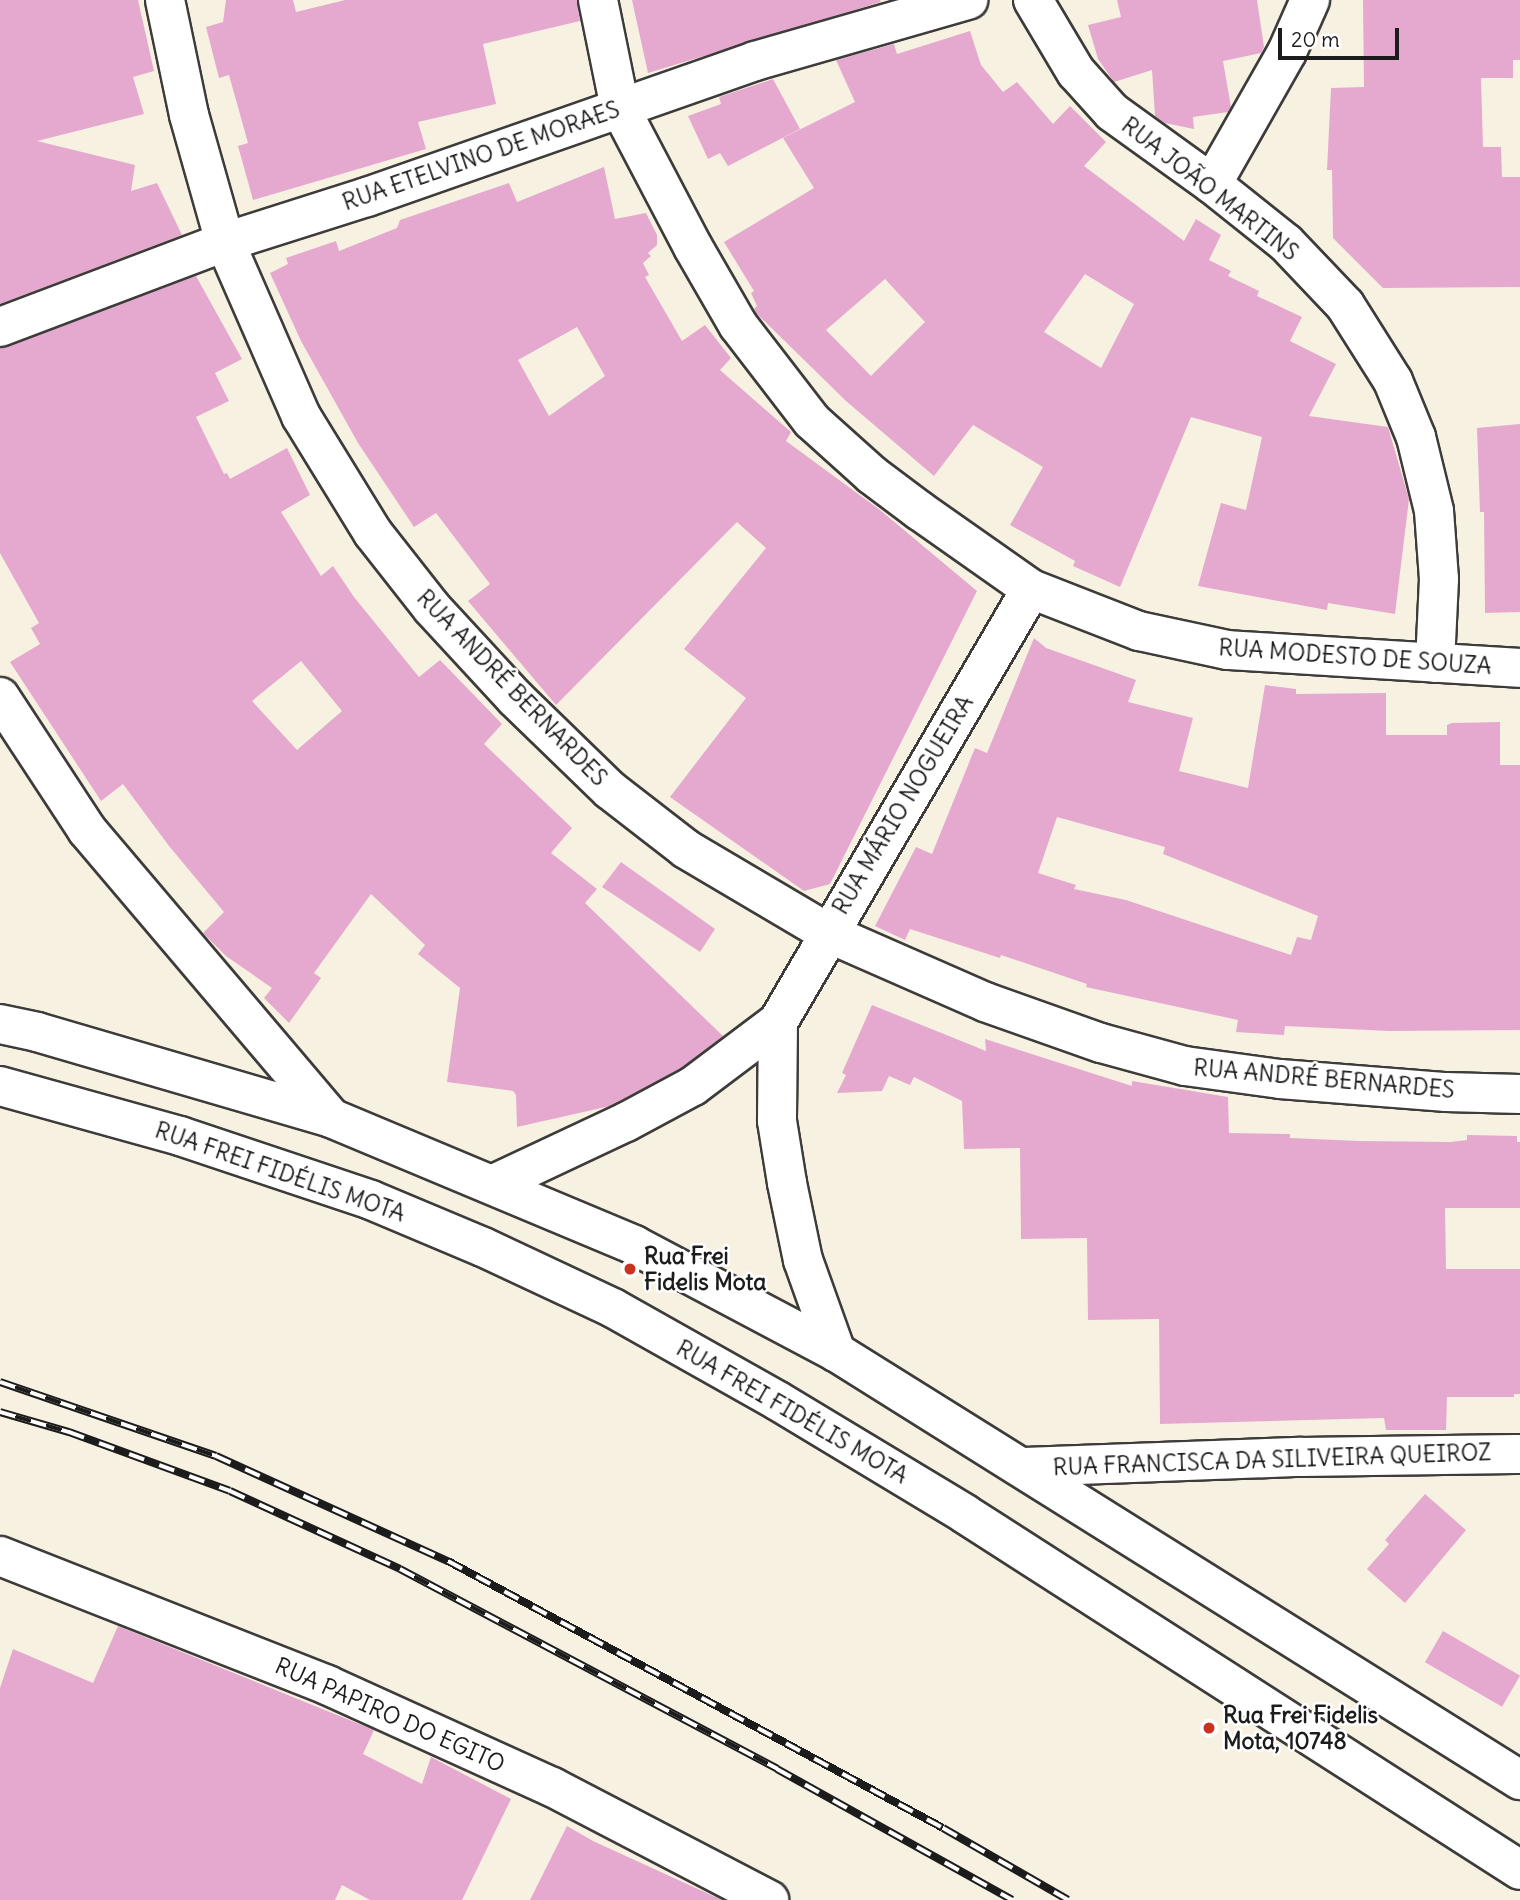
<!DOCTYPE html>
<meta charset="utf-8">
<style>
body{margin:0}
#map{position:relative;width:1520px;height:1900px;overflow:hidden;background:#f7f1e1;font-family:Delius,sans-serif}
div>[style]{position:absolute}
.building>*{inset:0;background:#e5a9d0;transform-origin:0 0}
.roads{filter:drop-shadow(2px 0 #3d3c3a) drop-shadow(-2px 0 #3d3c3a) drop-shadow(0 2px #3d3c3a) drop-shadow(0 -2px #3d3c3a)}
.minor>*{height:38px;margin:-19px;padding:0 19px;transform-origin:19px;border-radius:19px;background:#fff}
.major>*{height:38px;margin:-19px;padding:0 19px;transform-origin:19px;border-radius:19px;background:#fff}
.rail>*{height:8px;margin-top:-4px;transform-origin:0;background:repeating-linear-gradient(90deg,#fff 0 16px,#1c1c1c 0 32px);box-sizing:border-box;border-block:2px solid #1c1c1c}
.dots>*{width:19px;height:19px;translate:-50% -50%;box-sizing:border-box;border:4px solid #fff;border-radius:50%}
span{translate:-50% -50%;white-space:nowrap;text-align:center;line-height:1.15;-webkit-text-stroke:5px #fff;paint-order:stroke}
.street-label{font-size:23px;color:#1c1c1c}
.poi-label{font-size:23px;color:#1c1c1c;font-weight:700}
.left{translate:0 -50%;text-align:left}
.scale{position:absolute;left:1278px;top:28px;width:121px;height:32px;box-sizing:border-box;border:4px solid #1c1c1c;border-top:0;padding-left:9px;font-size:21px;line-height:24px;white-space:nowrap;color:#1c1c1c;-webkit-text-stroke:5px #fff;paint-order:stroke}
</style>
<div id="map">
<div class="building">
<i style="clip-path:polygon(0 0,138px 0,154px 71px,133px 77px,144px 114px,37px 141px,135px 165px,131px 191px,157px 183px,182px 235px,0 304px)"></i>
<i style="clip-path:polygon(226px 0,293px 0,296px 12px,345px 0,577px 0,580px 21px,483px 44px,496px 104px,418px 122px,426px 149px,253px 200px,238px 146px,248px 143px,229px 75px,219px 78px,206px 27px,223px 22px)"></i>
<i style="clip-path:polygon(632px 0,880px 0,881px 2px,648px 73px)"></i>
<i style="clip-path:polygon(1117px 0,1257px 0,1264px 47px,1261px 53px,1223px 61px,1231px 107px,1228px 112px,1193px 117px,1194px 129px,1165px 123px,1155px 116px,1152px 70px,1114px 82px,1098px 59px,1088px 25px,1121px 17px)"></i>
<i style="clip-path:polygon(1363px 0,1520px 0,1520px 60px,1513px 60px,1513px 78px,1481px 78px,1483px 147px,1501px 147px,1502px 177px,1520px 177px,1520px 287px,1383px 288px,1333px 238px,1332px 170px,1327px 170px,1331px 88px,1364px 87px)"></i>
<i style="clip-path:polygon(evenodd,970px 31px,981px 65px,1003px 92px,1017px 82px,1053px 124px,1070px 106px,1106px 142px,1084px 166px,1184px 241px,1196px 219px,1221px 235px,1209px 260px,1231px 271px,1228px 276px,1259px 291px,1257px 296px,1302px 317px,1290px 341px,1336px 364px,1309px 416px,1388px 427px,1409px 499px,1395px 614px,1328px 603px,1327px 610px,1198px 586px,1221px 503px,1246px 510px,1262px 437px,1191px 417px,1120px 587px,1073px 566px,1075px 561px,1010px 525px,1043px 467px,973px 425px,934px 476px,846px 401px,756px 313px,754px 309px,757px 306px,751px 293px,754px 291px,724px 242px,814px 188px,783px 138px,855px 102px,836px 60px,894px 44px,897px 54px,970px 31px,1085px 274px,1134px 304px,1101px 368px,1044px 332px,1085px 274px,970px 31px,885px 279px,925px 322px,871px 376px,826px 330px,885px 279px)"></i>
<i style="clip-path:polygon(773px 79px,800px 129px,728px 166px,720px 153px,708px 159px,688px 116px,721px 104px,719px 97px)"></i>
<i style="clip-path:polygon(evenodd,604px 167px,615px 219px,646px 213px,657px 235px,657px 245px,648px 253px,651px 256px,643px 263px,649px 275px,645px 277px,682px 341px,705px 325px,731px 358px,720px 370px,791px 432px,786px 441px,880px 510px,977px 591px,830px 884px,804px 891px,670px 797px,746px 698px,684px 649px,766px 548px,737px 522px,556px 705px,468px 601px,490px 584px,436px 513px,414px 527px,358px 443px,301px 341px,270px 273px,288px 264px,286px 258px,336px 241px,339px 251px,397px 228px,400px 220px,509px 183px,517px 202px,604px 167px,577px 327px,605px 376px,549px 416px,518px 360px,577px 327px)"></i>
<i style="clip-path:polygon(evenodd,196px 276px,242px 359px,215px 373px,229px 401px,196px 417px,224px 474px,227px 473px,230px 479px,287px 448px,310px 495px,281px 512px,321px 576px,333px 566px,354px 597px,419px 677px,440px 660px,502px 724px,484px 744px,572px 828px,551px 853px,597px 889px,585px 903px,723px 1036px,681px 1068px,610px 1106px,517px 1127px,516px 1095px,513px 1091px,447px 1082px,460px 988px,418px 954px,425px 945px,371px 894px,314px 973px,321px 978px,289px 1023px,264px 998px,272px 988px,226px 956px,203px 933px,224px 912px,169px 846px,123px 784px,101px 801px,10px 662px,40px 644px,31px 628px,39px 623px,0 553px,0 348px,196px 276px,301px 661px,342px 711px,297px 750px,252px 701px,301px 661px)"></i>
<i style="clip-path:polygon(1520px 424px,1520px 612px,1485px 613px,1484px 512px,1480px 512px,1477px 428px)"></i>
<i style="clip-path:polygon(evenodd,1034px 638px,1046px 648px,1136px 680px,1128px 702px,1193px 718px,1179px 771px,1248px 788px,1265px 685px,1296px 689px,1296px 694px,1386px 693px,1386px 735px,1447px 735px,1447px 725px,1452px 723px,1500px 722px,1500px 765px,1520px 765px,1520px 1030px,1389px 1031px,1285px 1026px,1284px 1035px,1236px 1032px,1238px 1020px,1086px 987px,1087px 984px,1001px 955px,1000px 958px,910px 929px,905px 940px,875px 926px,916px 847px,932px 854px,975px 748px,987px 753px,1034px 638px,1057px 817px,1165px 847px,1163px 854px,1318px 916px,1311px 940px,1297px 937px,1291px 955px,1126px 900px,1074px 889px,1076px 885px,1038px 873px,1057px 817px)"></i>
<i style="clip-path:polygon(621px 862px,715px 929px,700px 952px,602px 887px)"></i>
<i style="clip-path:polygon(872px 1005px,986px 1051px,985px 1039px,1132px 1086px,1132px 1081px,1228px 1097px,1229px 1133px,1290px 1134px,1290px 1138px,1359px 1141px,1451px 1142px,1467px 1140px,1467px 1135px,1517px 1136px,1517px 1142px,1520px 1142px,1520px 1208px,1445px 1208px,1446px 1269px,1520px 1269px,1520px 1394px,1514px 1394px,1514px 1397px,1447px 1397px,1446px 1430px,1386px 1430px,1384px 1418px,1160px 1424px,1159px 1319px,1088px 1320px,1087px 1238px,1021px 1239px,1020px 1148px,964px 1149px,962px 1101px,914px 1077px,910px 1085px,889px 1076px,882px 1091px,837px 1093px,846px 1075px,842px 1073px)"></i>
<i style="clip-path:polygon(1425px 1494px,1466px 1530px,1405px 1603px,1367px 1569px,1389px 1544px,1385px 1540px)"></i>
<i style="clip-path:polygon(118px 1626px,374px 1730px,363px 1754px,422px 1784px,431px 1757px,511px 1799px,462px 1900px,370px 1900px,342px 1885px,335px 1900px,0 1900px,0 1688px,13px 1649px,93px 1683px)"></i>
<i style="left:1443px;top:1631px;width:89px;height:36px;rotate:30deg"></i>
<i style="clip-path:polygon(567px 1826px,593px 1841px,722px 1900px,530px 1900px)"></i>
</div>
<div class="roads">
<div class="minor">
<i style="left:165px;top:0;width:117px;rotate:78.2deg"></i>
<i style="left:189px;top:115px;width:132px;rotate:74.2deg"></i>
<i style="left:225px;top:242px;width:190px;rotate:66.4deg"></i>
<i style="left:301px;top:416px;width:137px;rotate:58.4deg"></i>
<i style="left:373px;top:533px;width:95px;rotate:51.8deg"></i>
<i style="left:432px;top:608px;width:122px;rotate:47.3deg"></i>
<i style="left:515px;top:698px;width:132px;rotate:44.1deg"></i>
<i style="left:610px;top:790px;width:96px;rotate:37.8deg"></i>
<i style="left:686px;top:849px;width:165px;rotate:30.6deg"></i>
<i style="left:828px;top:933px;width:171px;rotate:23.7deg"></i>
<i style="left:985px;top:1002px;width:123px;rotate:19.5deg"></i>
<i style="left:1101px;top:1043px;width:87px;rotate:15.3deg"></i>
<i style="left:1185px;top:1066px;width:96px;rotate:7.8deg"></i>
<i style="left:1280px;top:1079px;width:167px;rotate:4.5deg"></i>
<i style="left:1446px;top:1092px;width:74px;rotate:1.5deg"></i>
<i style="left:598px;top:0;width:110px;rotate:78.5deg"></i>
<i style="left:620px;top:108px;width:157px;rotate:62.3deg"></i>
<i style="left:693px;top:247px;width:90px;rotate:60deg"></i>
<i style="left:738px;top:325px;width:121px;rotate:52.4deg"></i>
<i style="left:812px;top:421px;width:81px;rotate:42deg"></i>
<i style="left:872px;top:475px;width:60px;rotate:36.9deg"></i>
<i style="left:920px;top:511px;width:136px;rotate:35.1deg"></i>
<i style="left:1031px;top:589px;width:116px;rotate:21.3deg"></i>
<i style="left:1139px;top:631px;width:91px;rotate:12.1deg"></i>
<i style="left:1228px;top:650px;width:293px;rotate:3.5deg"></i>
<i style="left:1033px;top:0;width:84px;rotate:59.2deg"></i>
<i style="left:1076px;top:72px;width:54px;rotate:48deg"></i>
<i style="left:1112px;top:112px;width:123px;rotate:35.8deg"></i>
<i style="left:1212px;top:184px;width:95px;rotate:38.6deg"></i>
<i style="left:1286px;top:243px;width:86px;rotate:46.4deg"></i>
<i style="left:1345px;top:305px;width:90px;rotate:57.7deg"></i>
<i style="left:1393px;top:381px;width:61px;rotate:67.7deg"></i>
<i style="left:1416px;top:437px;width:76px;rotate:76.3deg"></i>
<i style="left:1434px;top:511px;width:68px;rotate:85.8deg"></i>
<i style="left:1439px;top:579px;width:84px;rotate:92.7deg"></i>
<i style="left:1212px;top:184px;width:152px;rotate:-60.4deg"></i>
<i style="left:1287px;top:52px;width:57px;rotate:-66.1deg"></i>
<i style="left:0;top:327px;width:241px;rotate:-20.7deg"></i>
<i style="left:225px;top:242px;width:149px;rotate:-17.6deg"></i>
<i style="left:367px;top:197px;width:411px;rotate:-19.3deg"></i>
<i style="left:755px;top:61px;width:222px;rotate:-16deg"></i>
<i style="left:0;top:697px;width:159px;rotate:56.8deg"></i>
<i style="left:87px;top:830px;width:377px;rotate:49.7deg"></i>
<i style="left:778px;top:1022px;width:99px;rotate:90.6deg"></i>
<i style="left:777px;top:1121px;width:63px;rotate:80.8deg"></i>
<i style="left:787px;top:1183px;width:79px;rotate:78.3deg"></i>
<i style="left:803px;top:1260px;width:98px;rotate:70.3deg"></i>
<i style="left:0;top:1024px;width:38px;rotate:12deg"></i>
<i style="left:37px;top:1032px;width:306px;rotate:16.3deg"></i>
<i style="left:331px;top:1118px;width:329px;rotate:22.7deg"></i>
<i style="left:634px;top:1245px;width:229px;rotate:27.9deg"></i>
<i style="left:836px;top:1352px;width:807px;rotate:32.04deg"></i>
<i style="left:494px;top:1184px;width:146px;rotate:-25.2deg"></i>
<i style="left:626px;top:1122px;width:76px;rotate:-28.2deg"></i>
<i style="left:693px;top:1086px;width:106px;rotate:-37deg"></i>
<i style="left:778px;top:1022px;width:501px;rotate:-59.7deg"></i>
<i style="left:1024px;top:1467px;width:277px;rotate:-2.1deg"></i>
<i style="left:1301px;top:1457px;width:219px;rotate:-0.8deg"></i>
<i style="left:0;top:1556px;width:352px;rotate:21.5deg"></i>
<i style="left:327px;top:1685px;width:247px;rotate:24.4deg"></i>
<i style="left:552px;top:1787px;width:245px;rotate:27.5deg"></i>
</div>
<div class="major">
<i style="left:0;top:1086px;width:187px;rotate:15.5deg"></i>
<i style="left:180px;top:1136px;width:201px;rotate:18.5deg"></i>
<i style="left:371px;top:1200px;width:121px;rotate:22.8deg"></i>
<i style="left:483px;top:1247px;width:144px;rotate:25.1deg"></i>
<i style="left:613px;top:1308px;width:189px;rotate:29.4deg"></i>
<i style="left:778px;top:1401px;width:218px;rotate:31.1deg"></i>
<i style="left:965px;top:1514px;width:659px;rotate:32.68deg"></i>
</div>
</div>
<div class="rail">
<i style="left:0;top:1382px;width:228px;rotate:18.9deg"></i>
<i style="left:216px;top:1456px;width:255px;rotate:24.4deg"></i>
<i style="left:448px;top:1561px;width:562px;rotate:28.34deg"></i>
<i style="left:943px;top:1828px;width:144px;rotate:29.9deg"></i>
<i style="left:0;top:1412px;width:72px;rotate:16.2deg"></i>
<i style="left:69px;top:1432px;width:171px;rotate:20.1deg"></i>
<i style="left:230px;top:1491px;width:187px;rotate:24.6deg"></i>
<i style="left:400px;top:1569px;width:427px;rotate:27.9deg"></i>
<i style="left:777px;top:1769px;width:269px;rotate:29.1deg"></i>
</div>
<div class="dots">
<i style="left:630px;top:1269px;background:#c8321e"></i>
<i style="left:1209px;top:1728px;background:#c8321e"></i>
</div>
<div class="street-label">
<span style="left:481px;top:156px;rotate:-19deg">RUA ETELVINO DE MORAES</span>
<span style="left:1210px;top:189px;rotate:38deg">RUA JOÃO MARTINS</span>
<span style="left:1355px;top:657px;rotate:4deg">RUA MODESTO DE SOUZA</span>
<span style="left:512px;top:688px;rotate:46deg">RUA ANDRÉ BERNARDES</span>
<span style="left:903px;top:805px;rotate:-59deg">RUA MÁRIO NOGUEIRA</span>
<span style="left:1324px;top:1079px;rotate:5deg">RUA ANDRÉ BERNARDES</span>
<span style="left:280px;top:1172px;rotate:19deg">RUA FREI FIDÉLIS MOTA</span>
<span style="left:792px;top:1412px;rotate:30deg">RUA FREI FIDÉLIS MOTA</span>
<span style="left:1272px;top:1460px;rotate:-2deg">RUA FRANCISCA DA SILIVEIRA QUEIROZ</span>
<span style="left:390px;top:1715px;rotate:24deg">RUA PAPIRO DO EGITO</span>
</div>
<div class="poi-label">
<span class="left" style="left:644px;top:1269px">Rua Frei<br>Fidelis Mota</span>
<span class="left" style="left:1223px;top:1728px">Rua Frei Fidelis<br>Mota, 10748</span>
</div>
<div class="scale">20 m</div>
</div>
